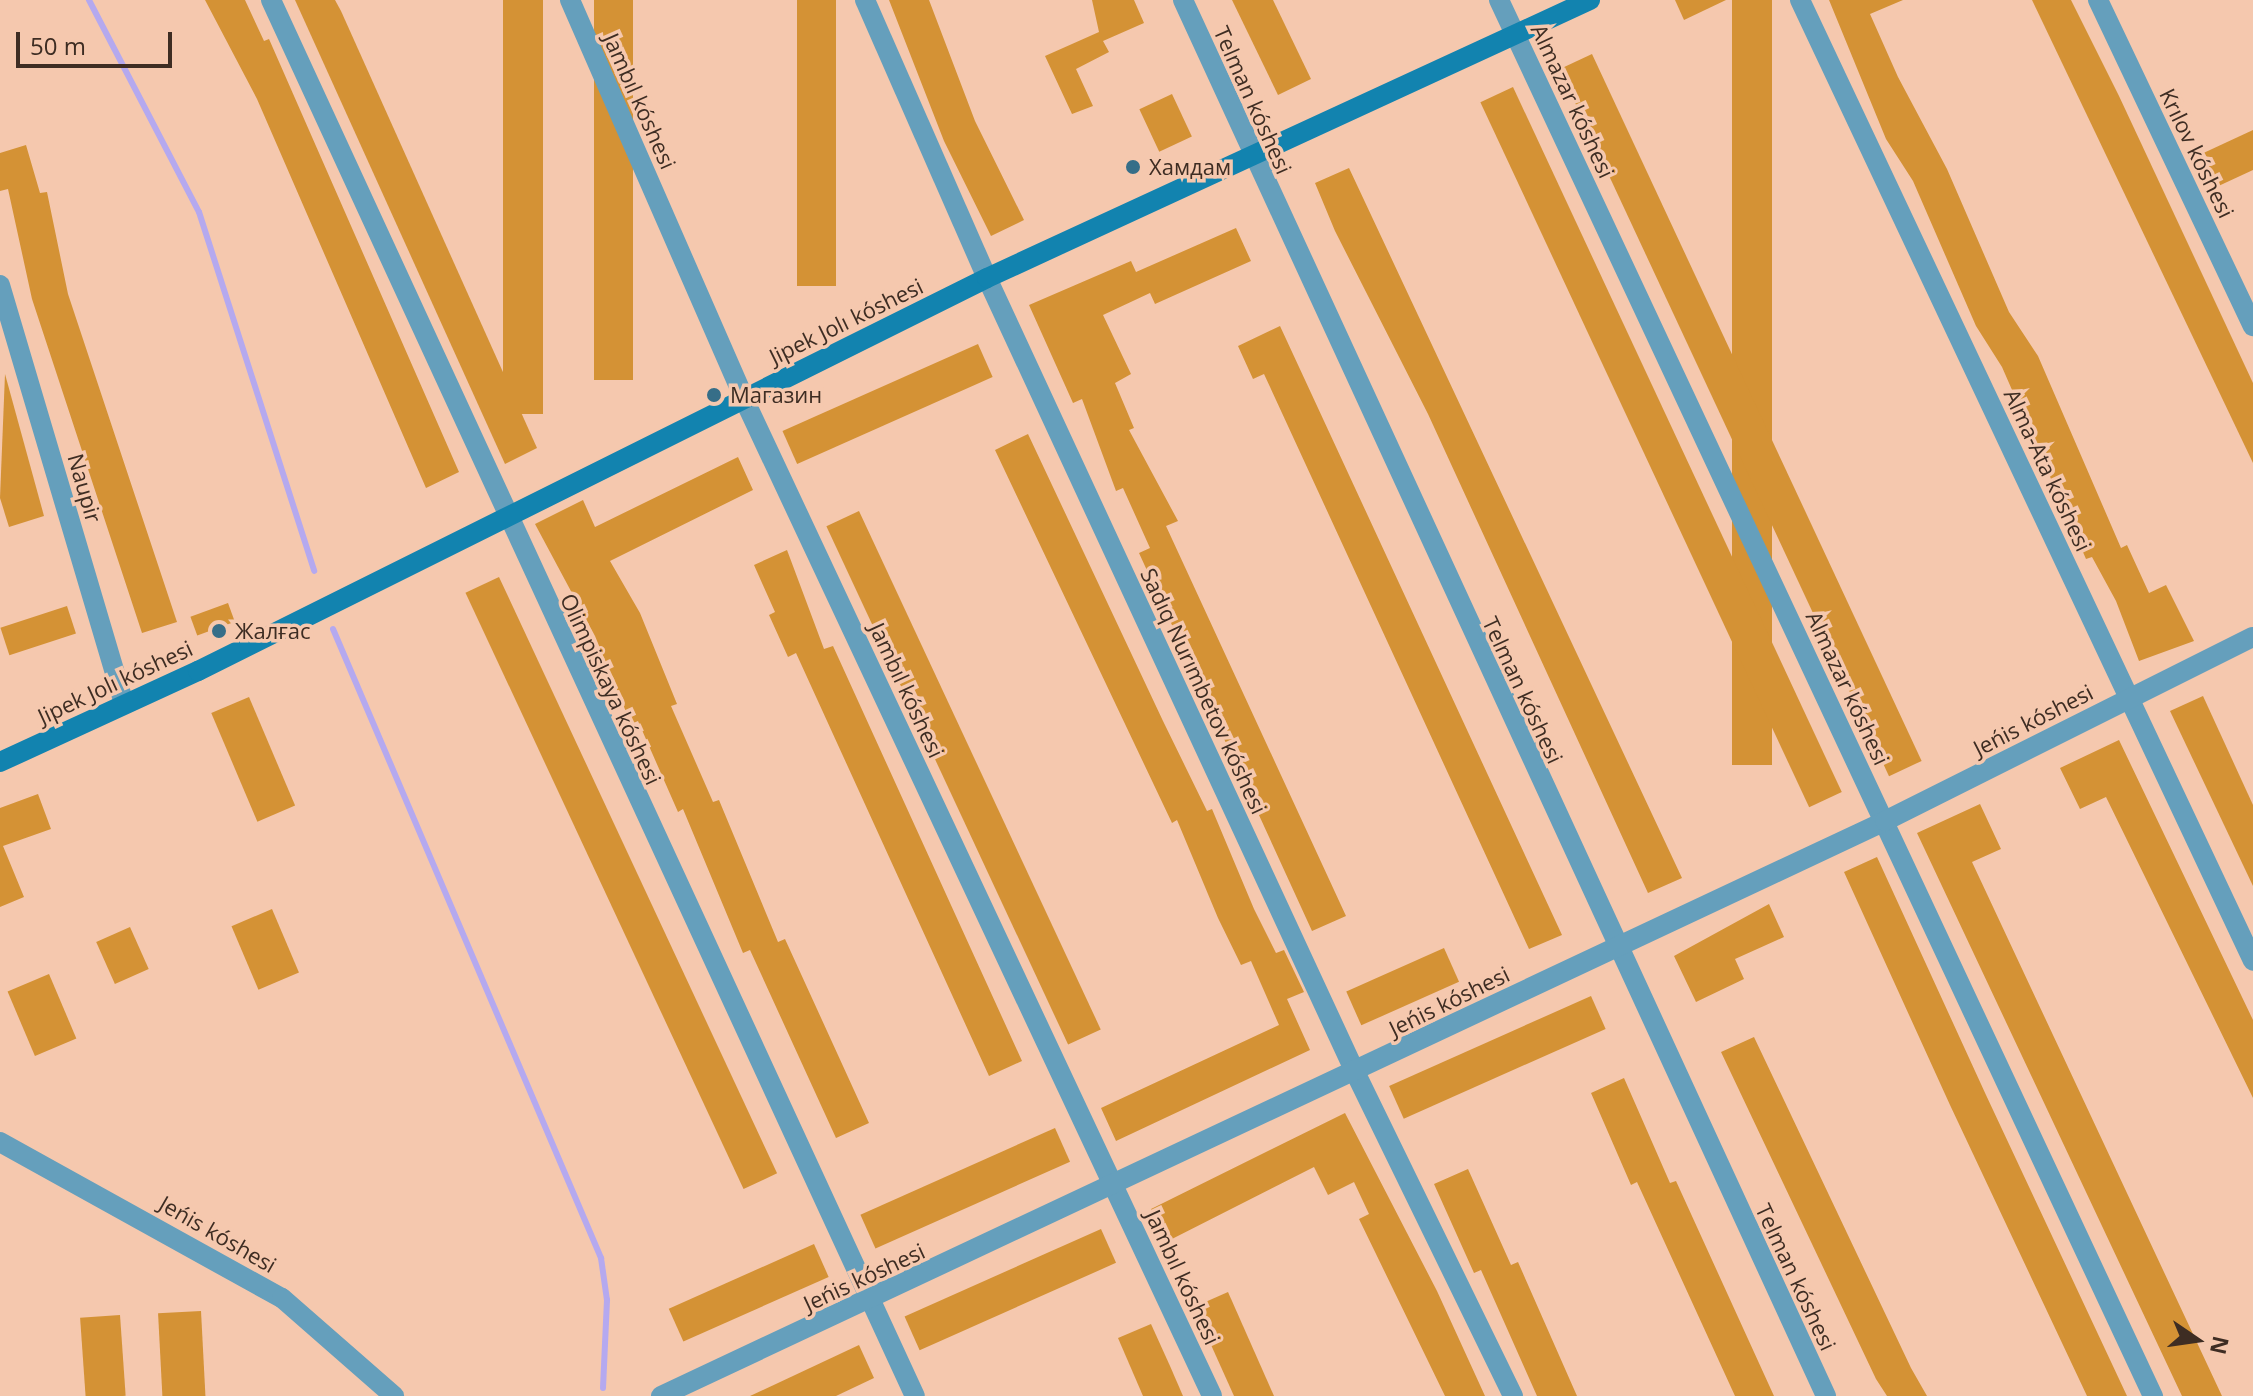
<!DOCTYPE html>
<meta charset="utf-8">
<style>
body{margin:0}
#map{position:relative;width:2253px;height:1396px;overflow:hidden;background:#f5c8ae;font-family:"Open Sans",sans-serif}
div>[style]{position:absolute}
.stream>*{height:6px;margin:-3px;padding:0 3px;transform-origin:3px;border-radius:3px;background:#b5a9ef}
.building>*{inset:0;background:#d49235;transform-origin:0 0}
.street>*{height:20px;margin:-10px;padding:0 10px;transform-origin:10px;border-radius:10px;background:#659fbc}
.secondary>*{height:20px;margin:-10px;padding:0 10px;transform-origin:10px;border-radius:10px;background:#1283af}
.dots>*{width:22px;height:22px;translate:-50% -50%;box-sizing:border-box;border:4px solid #f5c8ae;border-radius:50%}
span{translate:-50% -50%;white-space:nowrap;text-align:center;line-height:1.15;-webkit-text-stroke:7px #f5c8ae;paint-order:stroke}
.street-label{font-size:22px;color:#3e2d23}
.poi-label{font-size:22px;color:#3e2d23}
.left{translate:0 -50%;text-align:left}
.north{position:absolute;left:2157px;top:1300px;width:80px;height:80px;-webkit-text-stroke:6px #f5c8ae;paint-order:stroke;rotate:103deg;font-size:22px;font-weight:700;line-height:32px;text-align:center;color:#3e2d23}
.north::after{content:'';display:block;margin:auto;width:28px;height:36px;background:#3e2d23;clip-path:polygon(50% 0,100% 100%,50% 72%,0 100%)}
.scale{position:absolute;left:16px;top:32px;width:156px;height:36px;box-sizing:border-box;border:4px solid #3e2d23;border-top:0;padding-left:10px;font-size:24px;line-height:28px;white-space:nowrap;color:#3e2d23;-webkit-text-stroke:6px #f5c8ae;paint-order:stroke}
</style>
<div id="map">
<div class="stream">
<i style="left:89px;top:0;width:239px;rotate:62.6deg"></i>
<i style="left:199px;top:212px;width:377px;rotate:72.2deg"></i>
<i style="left:333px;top:629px;width:684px;rotate:66.92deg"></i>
<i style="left:601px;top:1258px;width:42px;rotate:81.9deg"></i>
<i style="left:607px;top:1300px;width:88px;rotate:92.6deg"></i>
</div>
<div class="building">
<i style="clip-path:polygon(205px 0,245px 0,264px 41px,269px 39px,459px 472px,426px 488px,257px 99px)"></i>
<i style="clip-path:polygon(295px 0,335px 0,341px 11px,537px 448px,505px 464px)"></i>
<i style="left:503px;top:0;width:40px;height:414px"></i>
<i style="left:594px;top:0;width:39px;height:380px"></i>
<i style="left:797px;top:0;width:39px;height:286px"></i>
<i style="clip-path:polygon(889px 0,929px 0,975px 121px,1024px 220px,991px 236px,944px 141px)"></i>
<i style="clip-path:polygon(1092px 0,1134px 0,1144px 23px,1103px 41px,1109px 52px,1076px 69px,1093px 106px,1072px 114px,1045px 56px,1099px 32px)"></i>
<i style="clip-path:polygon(1232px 0,1273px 0,1311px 79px,1278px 95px)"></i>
<i style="clip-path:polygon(1675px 0,1726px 0,1684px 20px)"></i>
<i style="left:1732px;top:0;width:40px;height:765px"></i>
<i style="clip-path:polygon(1829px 0,1903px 0,1870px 14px,1898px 77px,1947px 169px,2009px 312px,2038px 356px,2121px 548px,2127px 545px,2149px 593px,2166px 585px,2194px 641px,2139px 661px,2116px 601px,2092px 557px,2086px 559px,2002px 367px,1976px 326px,1913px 181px,1886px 139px)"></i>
<i style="clip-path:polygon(2032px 0,2071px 0,2119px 96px,2253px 383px,2253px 463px)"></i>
<i style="left:1592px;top:54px;width:780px;height:36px;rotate:65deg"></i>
<i style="left:1513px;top:87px;width:778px;height:36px;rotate:65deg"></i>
<i style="left:1172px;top:94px;width:47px;height:36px;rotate:65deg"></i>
<i style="clip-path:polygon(2253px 130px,2253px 170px,2212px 189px,2197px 156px)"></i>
<i style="clip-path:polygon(26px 145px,40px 193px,47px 192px,68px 294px,177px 622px,142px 633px,32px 299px,8px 189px,0 191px,0 153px)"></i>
<i style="clip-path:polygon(1349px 168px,1682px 878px,1648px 893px,1428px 414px,1335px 231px,1315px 183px)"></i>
<i style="clip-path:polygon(1236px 228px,1251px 261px,1155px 304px,1150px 293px,1103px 315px,1131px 374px,1115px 383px,1134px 428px,1129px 430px,1178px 521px,1166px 526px,1346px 916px,1312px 931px,1139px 553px,1150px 548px,1123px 488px,1116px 491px,1082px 399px,1073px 403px,1029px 305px,1131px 261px,1136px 272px)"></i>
<i style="clip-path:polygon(1280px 326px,1562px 935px,1529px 949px,1264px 374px,1253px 379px,1238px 346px)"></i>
<i style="left:978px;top:344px;width:36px;height:214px;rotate:66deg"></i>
<i style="clip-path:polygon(5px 374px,44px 516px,9px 527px,0 498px)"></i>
<i style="clip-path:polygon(1028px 434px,1163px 721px,1207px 811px,1212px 809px,1254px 909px,1276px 953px,1284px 950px,1304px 992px,1287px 999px,1310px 1050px,1116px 1141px,1101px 1108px,1279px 1025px,1251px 961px,1241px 965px,1218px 918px,1177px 820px,1172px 823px,995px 450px)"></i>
<i style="clip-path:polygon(738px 457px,753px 490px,610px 561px,640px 613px,677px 704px,671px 706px,713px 802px,719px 800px,778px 942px,785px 939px,869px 1123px,836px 1138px,750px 950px,743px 953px,683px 809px,678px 812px,638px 721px,631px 724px,595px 636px,535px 524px,583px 500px,595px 527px)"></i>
<i style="left:859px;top:511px;width:572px;height:36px;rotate:65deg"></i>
<i style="clip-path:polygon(787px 550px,824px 649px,833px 646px,1022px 1061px,989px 1076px,796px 653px,788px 657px,769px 615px,775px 612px,754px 565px)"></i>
<i style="left:499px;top:577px;width:658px;height:37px;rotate:65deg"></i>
<i style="left:228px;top:603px;width:20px;height:40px;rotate:70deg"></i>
<i style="left:67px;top:606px;width:29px;height:70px;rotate:72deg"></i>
<i style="clip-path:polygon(2203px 696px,2253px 805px,2253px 886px,2170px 711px)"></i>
<i style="left:249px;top:697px;width:118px;height:41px;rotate:67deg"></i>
<i style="clip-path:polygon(2119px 740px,2253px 1020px,2253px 1098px,2106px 797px,2080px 809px,2060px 768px)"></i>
<i style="clip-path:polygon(38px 794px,51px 829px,3px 846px,24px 897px,0 907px,0 808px)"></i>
<i style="clip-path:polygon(1980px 804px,2001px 849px,1972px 862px,2222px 1396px,2182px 1396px,1917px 833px)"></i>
<i style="clip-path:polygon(1877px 857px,1986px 1095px,2127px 1396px,2087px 1396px,1950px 1105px,1844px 872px)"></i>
<i style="clip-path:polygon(1769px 904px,1784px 937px,1735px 959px,1744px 979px,1696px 1002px,1674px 956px)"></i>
<i style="left:272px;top:909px;width:69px;height:44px;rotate:67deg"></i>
<i style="left:130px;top:927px;width:46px;height:37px;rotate:66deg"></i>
<i style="left:1444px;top:948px;width:37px;height:107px;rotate:66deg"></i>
<i style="left:49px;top:974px;width:70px;height:45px;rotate:67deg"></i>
<i style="left:1591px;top:996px;width:36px;height:221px;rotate:66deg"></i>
<i style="clip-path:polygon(1754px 1037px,1911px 1368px,1927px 1396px,1887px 1396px,1876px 1379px,1721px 1052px)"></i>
<i style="clip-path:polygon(1624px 1078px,1670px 1183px,1676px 1181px,1774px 1396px,1735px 1396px,1637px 1182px,1631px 1185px,1591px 1093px)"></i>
<i style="clip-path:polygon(1345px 1113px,1437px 1291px,1485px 1396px,1445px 1396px,1359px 1219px,1369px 1214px,1354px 1182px,1328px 1195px,1314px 1167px,1166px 1242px,1151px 1209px)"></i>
<i style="left:1055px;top:1128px;width:37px;height:213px;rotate:66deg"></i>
<i style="clip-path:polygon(1468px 1169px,1511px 1265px,1518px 1262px,1577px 1396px,1537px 1396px,1481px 1270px,1474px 1273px,1434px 1184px)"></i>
<i style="left:1101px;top:1229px;width:37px;height:215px;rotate:66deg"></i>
<i style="left:814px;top:1244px;width:36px;height:159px;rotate:66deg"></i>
<i style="clip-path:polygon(1228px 1292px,1274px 1396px,1234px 1396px,1194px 1307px)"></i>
<i style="left:201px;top:1311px;width:85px;height:43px;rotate:87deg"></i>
<i style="left:120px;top:1315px;width:81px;height:40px;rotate:86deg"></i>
<i style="clip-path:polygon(1151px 1324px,1170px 1366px,1183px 1396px,1143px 1396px,1118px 1338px)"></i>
<i style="clip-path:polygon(859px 1345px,874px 1378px,836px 1396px,750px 1396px)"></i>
</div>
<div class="street">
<i style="left:271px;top:0;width:1537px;rotate:65.24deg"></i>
<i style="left:570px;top:0;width:435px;rotate:66.4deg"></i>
<i style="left:744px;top:399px;width:1101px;rotate:64.85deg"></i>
<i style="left:865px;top:0;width:304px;rotate:66.3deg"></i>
<i style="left:987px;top:278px;width:877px;rotate:65.13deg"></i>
<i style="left:1356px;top:1074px;width:358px;rotate:64deg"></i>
<i style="left:1183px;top:0;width:1537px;rotate:65.27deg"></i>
<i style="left:1499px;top:0;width:1542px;rotate:64.9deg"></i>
<i style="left:1800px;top:0;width:1062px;rotate:64.76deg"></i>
<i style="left:2098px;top:0;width:361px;rotate:64.6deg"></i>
<i style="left:0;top:285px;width:437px;rotate:73.5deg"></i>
<i style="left:0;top:1142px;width:322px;rotate:29deg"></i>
<i style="left:282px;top:1298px;width:149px;rotate:41.2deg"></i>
<i style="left:661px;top:1396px;width:1352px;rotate:-25.16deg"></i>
<i style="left:1885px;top:821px;width:411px;rotate:-26.6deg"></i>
</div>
<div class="secondary">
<i style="left:0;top:762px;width:218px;rotate:-24.7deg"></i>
<i style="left:198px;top:671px;width:881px;rotate:-26.48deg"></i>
<i style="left:987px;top:278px;width:664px;rotate:-24.75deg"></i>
</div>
<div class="dots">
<i style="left:1133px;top:167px;background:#366e88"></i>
<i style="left:714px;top:395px;background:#366e88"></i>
<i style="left:219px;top:631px;background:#366e88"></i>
</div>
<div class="street-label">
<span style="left:1253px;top:100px;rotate:66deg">Telman kóshesi</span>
<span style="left:640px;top:101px;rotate:66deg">Jambıl kóshesi</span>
<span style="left:1573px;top:101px;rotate:65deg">Almazar kóshesi</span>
<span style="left:2197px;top:153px;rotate:64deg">Krılov kóshesi</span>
<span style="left:846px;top:321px;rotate:-26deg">Jipek Jolı kóshesi</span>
<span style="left:2048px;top:470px;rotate:65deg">Alma-Ata kóshesi</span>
<span style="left:85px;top:488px;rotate:74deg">Naupir</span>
<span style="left:115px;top:682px;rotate:-25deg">Jipek Jolı kóshesi</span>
<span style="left:1848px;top:688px;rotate:65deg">Almazar kóshesi</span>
<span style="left:611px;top:689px;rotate:65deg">Olimpiskaya kóshesi</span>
<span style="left:907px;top:690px;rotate:65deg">Jambıl kóshesi</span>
<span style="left:1523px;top:690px;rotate:65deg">Telman kóshesi</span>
<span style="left:1204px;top:691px;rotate:65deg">Sadıq Nurımbetov kóshesi</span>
<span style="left:2033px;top:720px;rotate:-27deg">Jeńis kóshesi</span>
<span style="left:1449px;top:1001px;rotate:-26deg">Jeńis kóshesi</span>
<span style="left:218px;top:1234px;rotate:30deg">Jeńis kóshesi</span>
<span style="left:864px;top:1277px;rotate:-25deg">Jeńis kóshesi</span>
<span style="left:1183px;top:1277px;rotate:65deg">Jambıl kóshesi</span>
<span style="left:1796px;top:1277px;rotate:65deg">Telman kóshesi</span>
</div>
<div class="poi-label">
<span class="left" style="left:1149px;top:167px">Хамдам</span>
<span class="left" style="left:730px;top:395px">Магазин</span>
<span class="left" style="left:235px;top:631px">Жалғас</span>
</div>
<div class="north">N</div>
<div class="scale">50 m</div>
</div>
